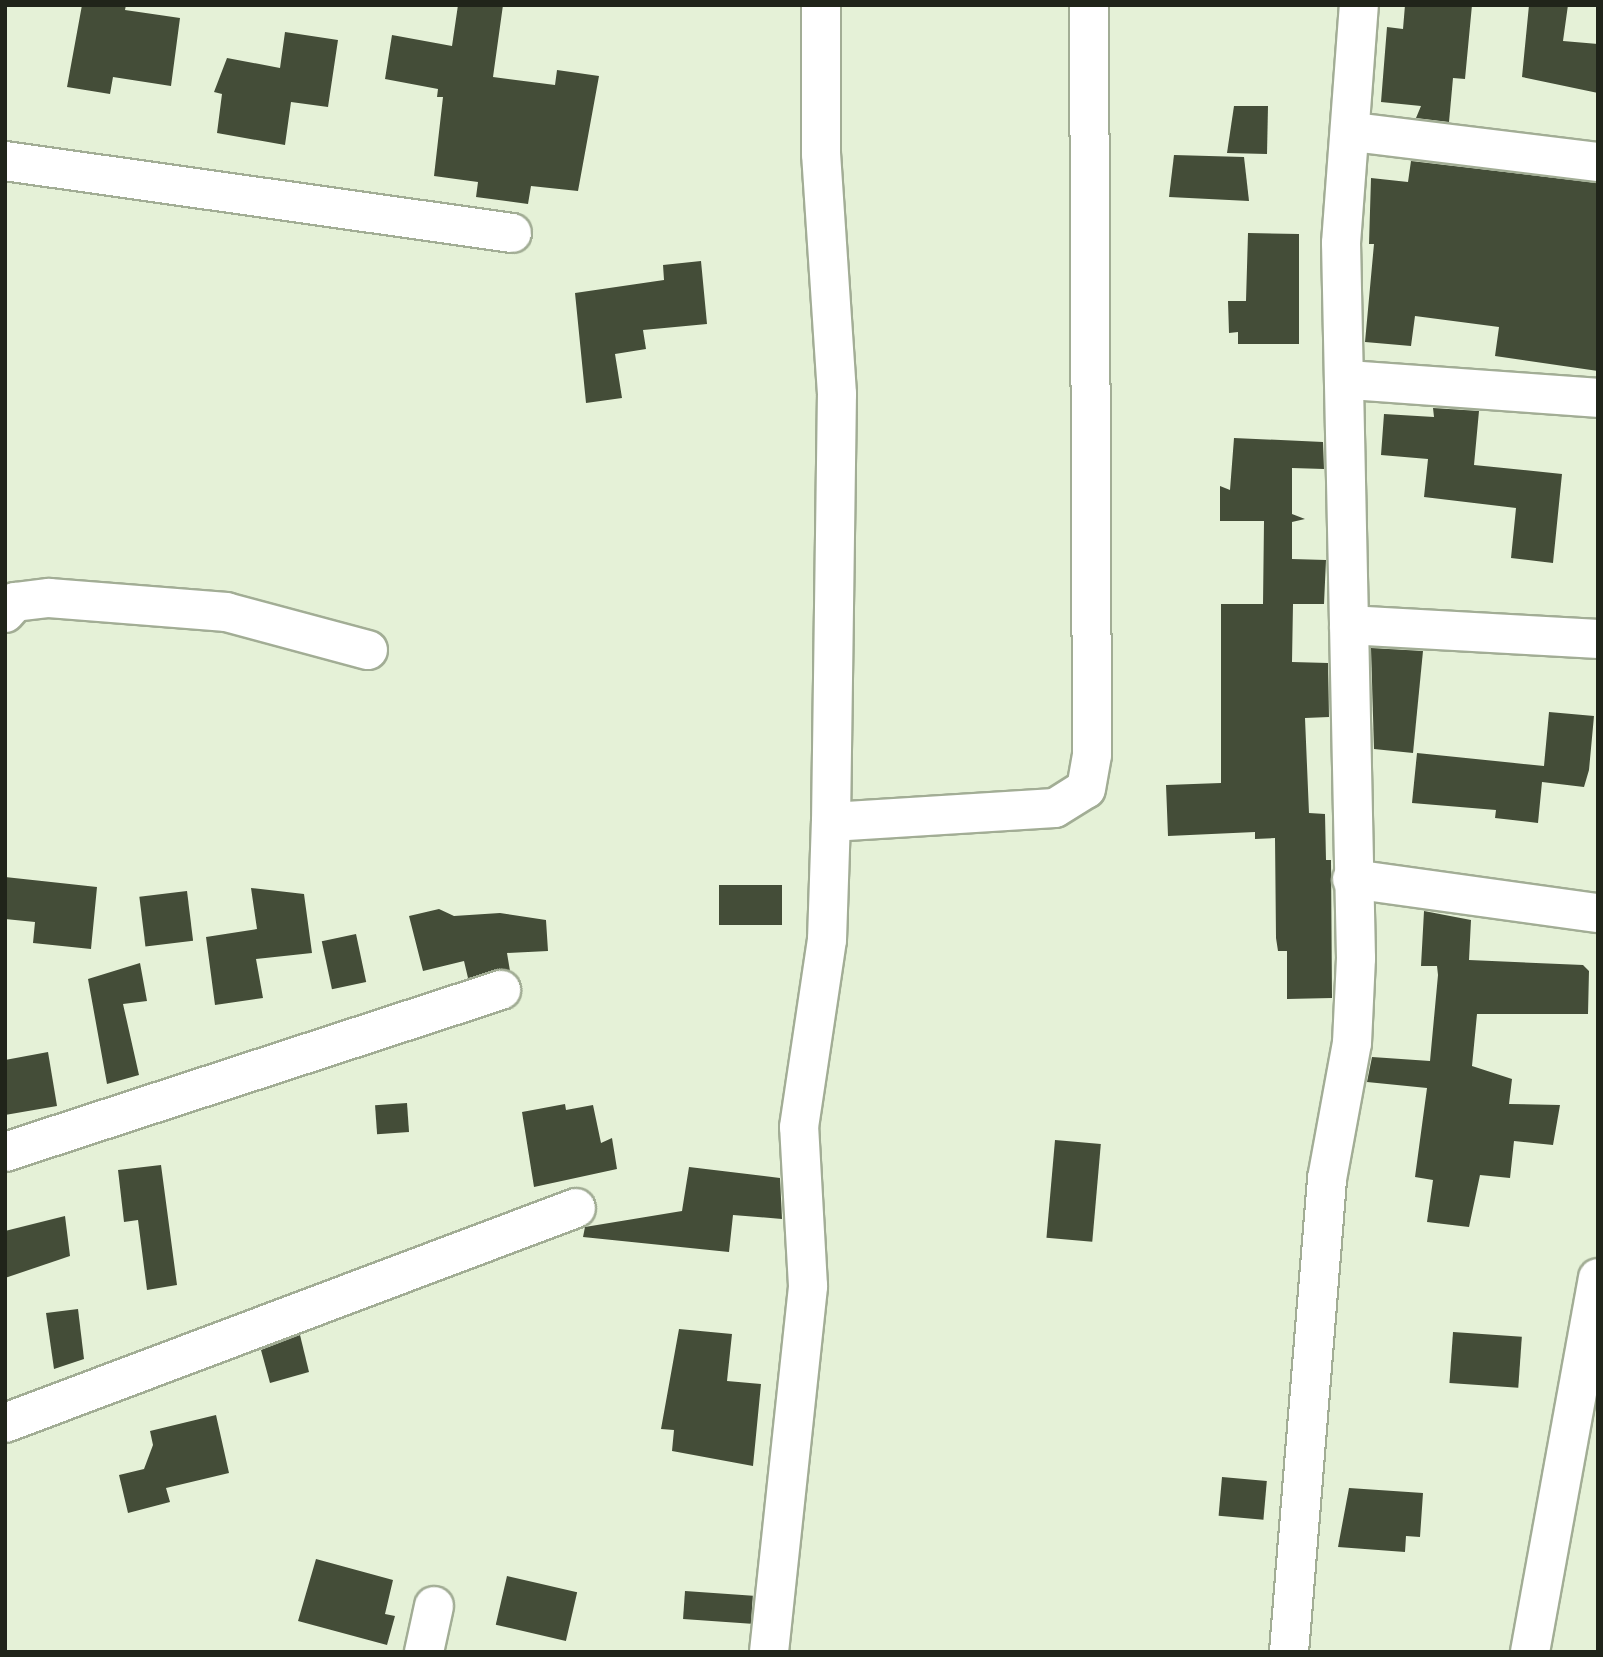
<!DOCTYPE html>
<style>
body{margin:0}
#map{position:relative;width:1603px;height:1657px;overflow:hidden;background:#e5f1d7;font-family:Barlow,sans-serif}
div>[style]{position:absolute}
.building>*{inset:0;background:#444d38;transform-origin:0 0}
.roads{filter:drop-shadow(2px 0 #a2ad95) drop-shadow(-2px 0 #a2ad95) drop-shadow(0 2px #a2ad95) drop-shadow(0 -2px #a2ad95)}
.minor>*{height:38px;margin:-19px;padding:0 19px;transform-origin:19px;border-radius:19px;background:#fff}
span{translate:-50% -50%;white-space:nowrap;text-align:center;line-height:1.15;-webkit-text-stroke:7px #fff;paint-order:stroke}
.frame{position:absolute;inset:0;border:7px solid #20241a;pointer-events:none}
</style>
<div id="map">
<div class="building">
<i style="clip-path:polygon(82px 5px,126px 5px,125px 10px,180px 18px,171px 86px,113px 77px,110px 94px,67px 87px)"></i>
<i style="clip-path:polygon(458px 5px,503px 5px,493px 77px,555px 85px,557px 70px,599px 76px,578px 191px,531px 186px,528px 204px,476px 197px,478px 182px,434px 176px,443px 97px,437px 97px,438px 89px,385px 79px,392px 35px,452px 46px)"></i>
<i style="clip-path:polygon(1405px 5px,1472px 5px,1465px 79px,1453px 78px,1449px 122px,1416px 118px,1421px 106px,1381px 102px,1387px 27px,1403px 29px)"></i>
<i style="clip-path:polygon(1529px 5px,1568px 5px,1563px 41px,1598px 44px,1598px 93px,1522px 77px)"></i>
<i style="clip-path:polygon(285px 32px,338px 40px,328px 107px,291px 102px,285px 145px,217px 133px,222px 94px,214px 92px,227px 58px,280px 68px)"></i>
<i style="clip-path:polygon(1234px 106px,1268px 106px,1267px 154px,1227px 153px)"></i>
<i style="clip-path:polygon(1174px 155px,1244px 157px,1249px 201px,1169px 197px)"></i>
<i style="clip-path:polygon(1411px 161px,1598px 183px,1598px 371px,1495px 356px,1499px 327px,1415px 316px,1411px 346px,1365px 342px,1374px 244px,1369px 244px,1371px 178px,1408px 182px)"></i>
<i style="clip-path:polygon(1248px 233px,1299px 234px,1299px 344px,1238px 344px,1238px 332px,1229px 333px,1228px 301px,1246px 301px)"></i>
<i style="clip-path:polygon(701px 261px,707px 324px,643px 330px,646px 349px,615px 354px,622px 398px,586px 403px,575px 293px,664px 280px,663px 265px)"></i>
<i style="clip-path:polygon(1433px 408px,1479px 411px,1474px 465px,1562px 474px,1553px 563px,1511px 558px,1516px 508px,1424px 497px,1428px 459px,1381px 455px,1384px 414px,1434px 417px)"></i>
<i style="clip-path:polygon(1234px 438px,1323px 442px,1324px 469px,1292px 468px,1292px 514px,1305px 519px,1292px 522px,1292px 559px,1326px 560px,1324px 604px,1293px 604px,1292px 662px,1328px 663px,1329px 717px,1305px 718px,1309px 813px,1325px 814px,1326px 860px,1331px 860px,1332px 998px,1287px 999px,1287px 951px,1278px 951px,1276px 938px,1275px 838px,1255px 839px,1255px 832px,1168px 836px,1166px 785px,1221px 783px,1221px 604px,1263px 604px,1264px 521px,1220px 521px,1220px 486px,1230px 490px)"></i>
<i style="clip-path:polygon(1371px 648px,1423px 651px,1413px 753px,1374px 749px)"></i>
<i style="clip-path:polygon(1549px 712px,1594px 716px,1589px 770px,1584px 787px,1542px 782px,1538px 823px,1495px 818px,1496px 810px,1412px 803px,1417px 753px,1544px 766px)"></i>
<i style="clip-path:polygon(5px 877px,97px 887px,91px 949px,33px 943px,35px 922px,5px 919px)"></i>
<i style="left:719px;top:885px;width:63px;height:40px"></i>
<i style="clip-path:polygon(251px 888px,304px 894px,312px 953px,256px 959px,263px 998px,215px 1005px,206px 937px,257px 929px)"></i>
<i style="left:187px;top:891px;width:50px;height:48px;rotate:83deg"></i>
<i style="clip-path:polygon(439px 909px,454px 916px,500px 913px,546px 920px,548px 951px,507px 953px,510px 971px,468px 978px,464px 961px,423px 971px,409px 916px)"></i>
<i style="clip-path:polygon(1424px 911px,1471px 920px,1469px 960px,1583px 965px,1589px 971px,1588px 1014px,1477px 1014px,1472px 1066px,1512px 1079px,1509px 1104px,1560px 1105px,1553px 1145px,1514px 1141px,1510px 1178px,1480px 1175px,1469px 1227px,1427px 1222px,1433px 1180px,1415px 1177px,1427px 1088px,1367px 1082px,1372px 1057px,1430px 1061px,1438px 975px,1437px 966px,1421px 966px)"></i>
<i style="left:356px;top:934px;width:49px;height:35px;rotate:78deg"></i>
<i style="clip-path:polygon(140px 963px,147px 1001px,123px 1004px,139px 1075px,107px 1084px,88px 979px)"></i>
<i style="clip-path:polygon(48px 1052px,57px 1106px,5px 1115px,5px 1060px)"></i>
<i style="left:407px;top:1103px;width:29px;height:32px;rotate:86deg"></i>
<i style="clip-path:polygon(565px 1104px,566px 1110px,593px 1105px,601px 1143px,612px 1138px,617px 1169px,534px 1187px,522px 1112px)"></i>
<i style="left:1055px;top:1140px;width:46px;height:98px;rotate:5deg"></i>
<i style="clip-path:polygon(161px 1165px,177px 1285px,147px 1290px,138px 1220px,124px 1222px,118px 1170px)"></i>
<i style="clip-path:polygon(689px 1167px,780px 1178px,782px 1219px,733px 1215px,729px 1252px,583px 1237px,585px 1227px,682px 1211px)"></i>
<i style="clip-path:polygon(65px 1216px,70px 1256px,5px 1278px,5px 1231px)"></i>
<i style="clip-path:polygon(78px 1309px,84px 1359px,54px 1369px,46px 1313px)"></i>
<i style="clip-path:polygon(679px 1329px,732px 1334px,727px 1381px,761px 1384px,753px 1466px,672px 1451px,674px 1430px,661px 1429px)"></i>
<i style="left:1453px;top:1332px;width:69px;height:51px;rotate:4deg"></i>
<i style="clip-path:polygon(300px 1335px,309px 1372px,270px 1383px,261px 1350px)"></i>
<i style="clip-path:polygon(216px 1415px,229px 1473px,166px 1488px,170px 1502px,128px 1513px,119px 1475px,144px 1469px,153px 1445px,150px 1431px)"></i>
<i style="left:1222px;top:1477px;width:45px;height:39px;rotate:5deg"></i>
<i style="clip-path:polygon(1349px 1488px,1423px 1493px,1420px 1537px,1406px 1536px,1405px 1552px,1338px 1547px)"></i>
<i style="clip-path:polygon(316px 1559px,393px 1580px,385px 1614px,395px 1616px,387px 1645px,298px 1621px)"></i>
<i style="left:507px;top:1576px;width:72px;height:50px;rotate:13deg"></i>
<i style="left:685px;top:1591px;width:68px;height:28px;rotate:4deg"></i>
</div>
<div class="roads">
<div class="minor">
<i style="left:1353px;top:132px;width:247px;rotate:7deg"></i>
<i style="left:5px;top:161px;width:512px;rotate:8.08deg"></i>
<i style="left:1349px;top:380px;width:250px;rotate:4.1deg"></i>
<i style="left:5px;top:613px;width:15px;rotate:-48deg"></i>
<i style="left:15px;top:602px;width:34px;rotate:-7deg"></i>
<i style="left:49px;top:598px;width:178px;rotate:4.5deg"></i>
<i style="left:226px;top:612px;width:147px;rotate:15deg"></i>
<i style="left:1349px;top:625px;width:249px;rotate:3.2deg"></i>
<i style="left:831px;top:822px;width:224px;rotate:-3.6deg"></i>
<i style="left:1055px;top:808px;width:36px;rotate:-32deg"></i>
<i style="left:1086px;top:789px;width:35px;rotate:-80deg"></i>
<i style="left:1092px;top:755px;width:750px;rotate:-90.23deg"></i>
<i style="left:1352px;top:879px;width:248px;rotate:7.9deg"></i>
<i style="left:5px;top:1152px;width:522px;rotate:-18.09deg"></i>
<i style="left:5px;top:1423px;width:610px;rotate:-20.63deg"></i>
<i style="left:424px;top:1652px;width:47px;rotate:-77.7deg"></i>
<i style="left:769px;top:1652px;width:368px;rotate:-83.9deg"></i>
<i style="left:808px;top:1286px;width:159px;rotate:-93.2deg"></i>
<i style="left:799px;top:1127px;width:189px;rotate:-81.5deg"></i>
<i style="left:827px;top:940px;width:118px;rotate:-88.1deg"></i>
<i style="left:831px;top:822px;width:428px;rotate:-89.2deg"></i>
<i style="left:837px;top:394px;width:241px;rotate:-93.8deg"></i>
<i style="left:821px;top:154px;width:149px;rotate:-90deg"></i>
<i style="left:1289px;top:1652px;width:475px;rotate:-85.4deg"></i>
<i style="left:1327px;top:1179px;width:138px;rotate:-79.6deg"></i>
<i style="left:1352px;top:1043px;width:85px;rotate:-87.3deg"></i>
<i style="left:1356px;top:958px;width:715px;rotate:-91.2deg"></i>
<i style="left:1341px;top:243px;width:239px;rotate:-85.7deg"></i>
<i style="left:1530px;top:1652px;width:380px;rotate:-79.7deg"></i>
</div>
</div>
<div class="frame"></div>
</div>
